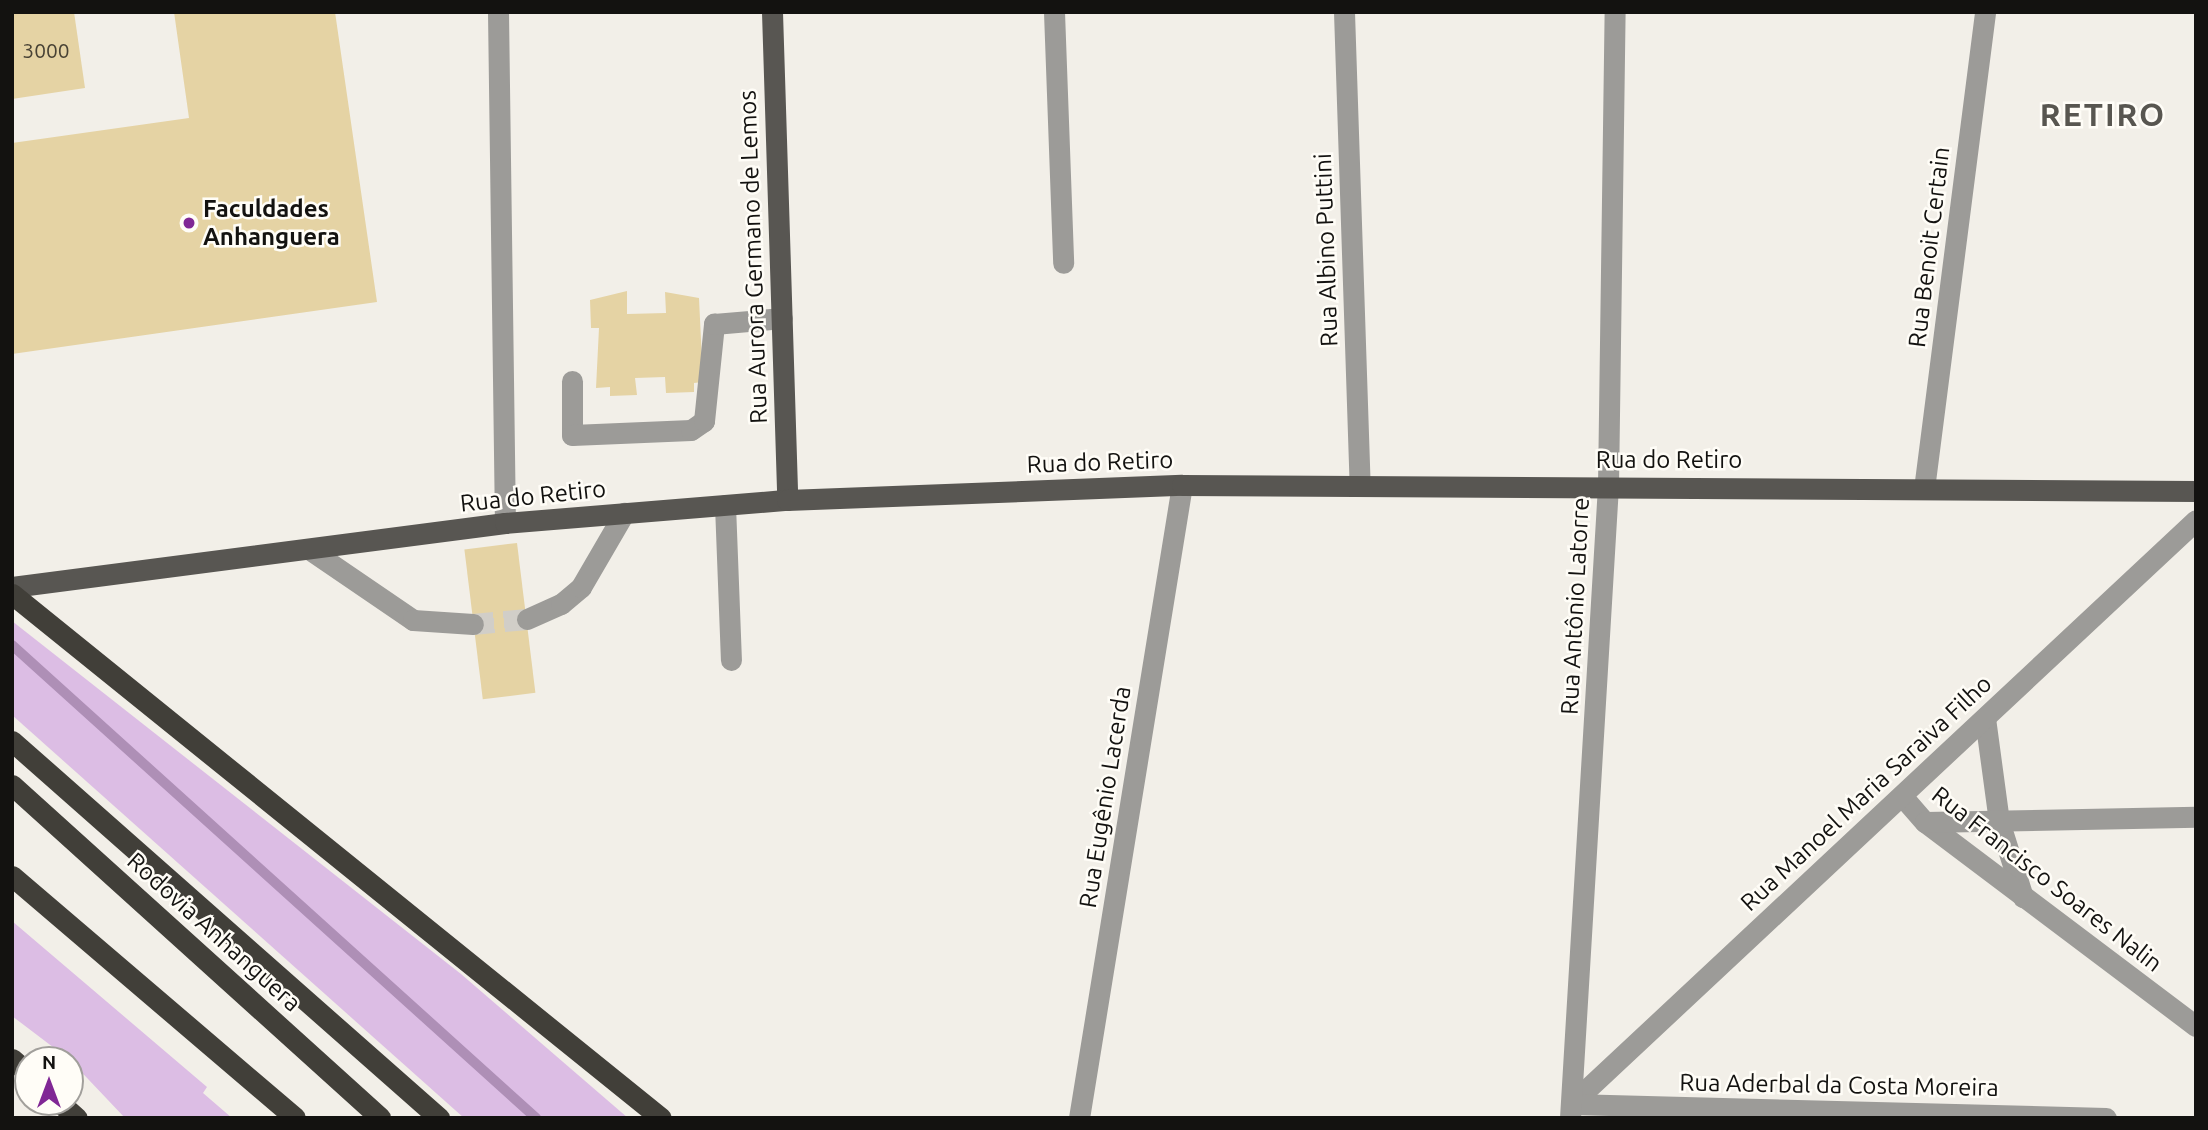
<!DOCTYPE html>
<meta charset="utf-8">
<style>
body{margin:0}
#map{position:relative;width:2208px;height:1130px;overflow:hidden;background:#f2efe8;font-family:Ubuntu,sans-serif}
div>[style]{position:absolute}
.green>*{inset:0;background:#dcbde4}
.stream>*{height:10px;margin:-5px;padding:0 5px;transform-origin:5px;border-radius:5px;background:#ae8fb6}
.building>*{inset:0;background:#e5d3a4;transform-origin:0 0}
.minor-tunnel>*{height:21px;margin-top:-10.5px;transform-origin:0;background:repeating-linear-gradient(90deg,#d1cec8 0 21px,transparent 0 31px)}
.minor>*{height:21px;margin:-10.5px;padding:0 10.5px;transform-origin:10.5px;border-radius:10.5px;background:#9c9b98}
.major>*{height:21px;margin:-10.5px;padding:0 10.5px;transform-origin:10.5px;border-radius:10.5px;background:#585652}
.highway>*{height:21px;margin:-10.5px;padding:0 10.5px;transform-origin:10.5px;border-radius:10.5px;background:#413f39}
.dots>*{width:19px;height:19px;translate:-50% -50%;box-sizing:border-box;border:4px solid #fffdf7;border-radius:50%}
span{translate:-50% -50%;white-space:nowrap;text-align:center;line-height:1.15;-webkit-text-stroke:5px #fffdf7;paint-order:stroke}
.number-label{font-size:21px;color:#484235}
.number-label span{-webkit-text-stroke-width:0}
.poi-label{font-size:24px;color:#131210;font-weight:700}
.left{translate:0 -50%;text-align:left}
.street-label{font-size:24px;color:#131210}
.district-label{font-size:32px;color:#585650;font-weight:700;letter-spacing:2px}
.frame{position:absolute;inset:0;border:14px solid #131210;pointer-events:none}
.north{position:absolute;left:14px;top:1046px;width:70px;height:70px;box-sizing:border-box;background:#fffdf7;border:2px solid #a19f9b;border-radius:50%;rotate:0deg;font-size:19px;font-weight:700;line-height:28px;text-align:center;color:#131210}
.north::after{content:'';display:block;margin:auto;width:24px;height:32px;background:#802795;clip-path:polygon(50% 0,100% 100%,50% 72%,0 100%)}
</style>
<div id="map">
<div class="green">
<i style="clip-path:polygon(12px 621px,461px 974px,628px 1118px,464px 1118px,12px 715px)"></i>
<i style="clip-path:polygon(12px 921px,207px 1087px,203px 1093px,232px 1118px,125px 1118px,70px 1060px,12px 1016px)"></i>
</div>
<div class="stream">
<i style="left:12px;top:645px;width:706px;rotate:42.07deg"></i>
</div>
<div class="building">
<i style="clip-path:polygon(12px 12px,74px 12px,85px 88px,12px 99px)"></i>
<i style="clip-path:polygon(174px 12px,335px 12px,377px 302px,12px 354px,12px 143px,189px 118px)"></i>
<i style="clip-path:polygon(627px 291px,627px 314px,666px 313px,665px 292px,699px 298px,703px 382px,694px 383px,694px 392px,666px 393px,665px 377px,635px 378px,637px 395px,610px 396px,610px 387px,596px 388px,599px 328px,591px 328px,590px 300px)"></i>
<i style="left:517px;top:543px;width:151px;height:53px;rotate:83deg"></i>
</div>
<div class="minor-tunnel">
<i style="left:473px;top:624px;width:54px;rotate:-5.3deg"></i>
</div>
<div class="minor">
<i style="left:498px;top:12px;width:511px;rotate:89.22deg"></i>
<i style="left:1054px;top:12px;width:251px;rotate:87.9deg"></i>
<i style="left:1344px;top:12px;width:473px;rotate:88.1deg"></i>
<i style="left:572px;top:381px;width:54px;rotate:90deg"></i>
<i style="left:572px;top:435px;width:119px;rotate:-2.4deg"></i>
<i style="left:691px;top:430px;width:16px;rotate:-35deg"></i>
<i style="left:704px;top:421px;width:98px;rotate:-84.1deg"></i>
<i style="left:714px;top:324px;width:68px;rotate:-5deg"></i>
<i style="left:1924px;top:489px;width:481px;rotate:-82.7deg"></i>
<i style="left:725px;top:505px;width:155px;rotate:87.8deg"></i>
<i style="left:309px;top:549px;width:126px;rotate:34.3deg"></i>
<i style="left:413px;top:620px;width:60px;rotate:3.8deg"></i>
<i style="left:527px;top:619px;width:37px;rotate:-24deg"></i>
<i style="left:561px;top:604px;width:26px;rotate:-40deg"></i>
<i style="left:581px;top:587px;width:86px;rotate:-59.8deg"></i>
<i style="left:1985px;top:718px;width:104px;rotate:82.3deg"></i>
<i style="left:1999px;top:821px;width:80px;rotate:72.5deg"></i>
<i style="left:1902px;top:796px;width:35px;rotate:49deg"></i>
<i style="left:1925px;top:822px;width:339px;rotate:37deg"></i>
<i style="left:1925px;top:822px;width:271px;rotate:-1.1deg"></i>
<i style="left:1571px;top:1104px;width:855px;rotate:-43.06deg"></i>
<i style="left:1571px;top:1104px;width:535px;rotate:1.5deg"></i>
<i style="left:1079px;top:1118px;width:641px;rotate:-80.76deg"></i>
<i style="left:1570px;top:1118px;width:633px;rotate:-86.56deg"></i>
<i style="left:1608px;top:486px;width:474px;rotate:-89.2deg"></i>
</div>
<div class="major">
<i style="left:772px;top:12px;width:488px;rotate:88.2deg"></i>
<i style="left:12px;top:587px;width:497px;rotate:-7.4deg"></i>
<i style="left:505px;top:523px;width:283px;rotate:-4.7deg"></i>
<i style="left:787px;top:500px;width:395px;rotate:-2.2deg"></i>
<i style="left:1182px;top:485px;width:1014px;rotate:0.34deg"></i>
</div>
<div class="highway">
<i style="left:12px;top:594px;width:834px;rotate:38.92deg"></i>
<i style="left:12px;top:741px;width:570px;rotate:41.44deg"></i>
<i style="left:12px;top:785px;width:496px;rotate:42.1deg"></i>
<i style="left:12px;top:876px;width:372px;rotate:40.5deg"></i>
<i style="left:12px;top:1059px;width:21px;rotate:41deg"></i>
<i style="left:59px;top:1102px;width:24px;rotate:42deg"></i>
</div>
<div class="dots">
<i style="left:189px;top:223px;background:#802795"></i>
</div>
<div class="number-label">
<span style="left:46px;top:50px">3000</span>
</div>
<div class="poi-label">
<span class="left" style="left:203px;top:223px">Faculdades<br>Anhanguera</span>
</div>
<div class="street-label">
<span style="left:1929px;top:247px;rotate:-83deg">Rua Benoit Certain</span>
<span style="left:1326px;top:250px;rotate:-92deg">Rua Albino Puttini</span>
<span style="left:753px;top:257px;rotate:-92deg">Rua Aurora Germano de Lemos</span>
<span style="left:1669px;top:460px">Rua do Retiro</span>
<span style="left:1100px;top:462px;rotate:-2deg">Rua do Retiro</span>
<span style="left:533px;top:496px;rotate:-6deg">Rua do Retiro</span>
<span style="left:1575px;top:606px;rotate:-87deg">Rua Antônio Latorre</span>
<span style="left:1866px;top:793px;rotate:-43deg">Rua Manoel Maria Saraiva Filho</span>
<span style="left:1105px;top:797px;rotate:-81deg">Rua Eugênio Lacerda</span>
<span style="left:2047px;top:879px;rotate:38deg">Rua Francisco Soares Nalin</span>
<span style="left:214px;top:932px;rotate:42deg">Rodovia Anhanguera</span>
<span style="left:1839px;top:1085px;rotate:1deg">Rua Aderbal da Costa Moreira</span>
</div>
<div class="district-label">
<span style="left:2103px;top:114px">RETIRO</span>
</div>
<div class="frame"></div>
<div class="north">N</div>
</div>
